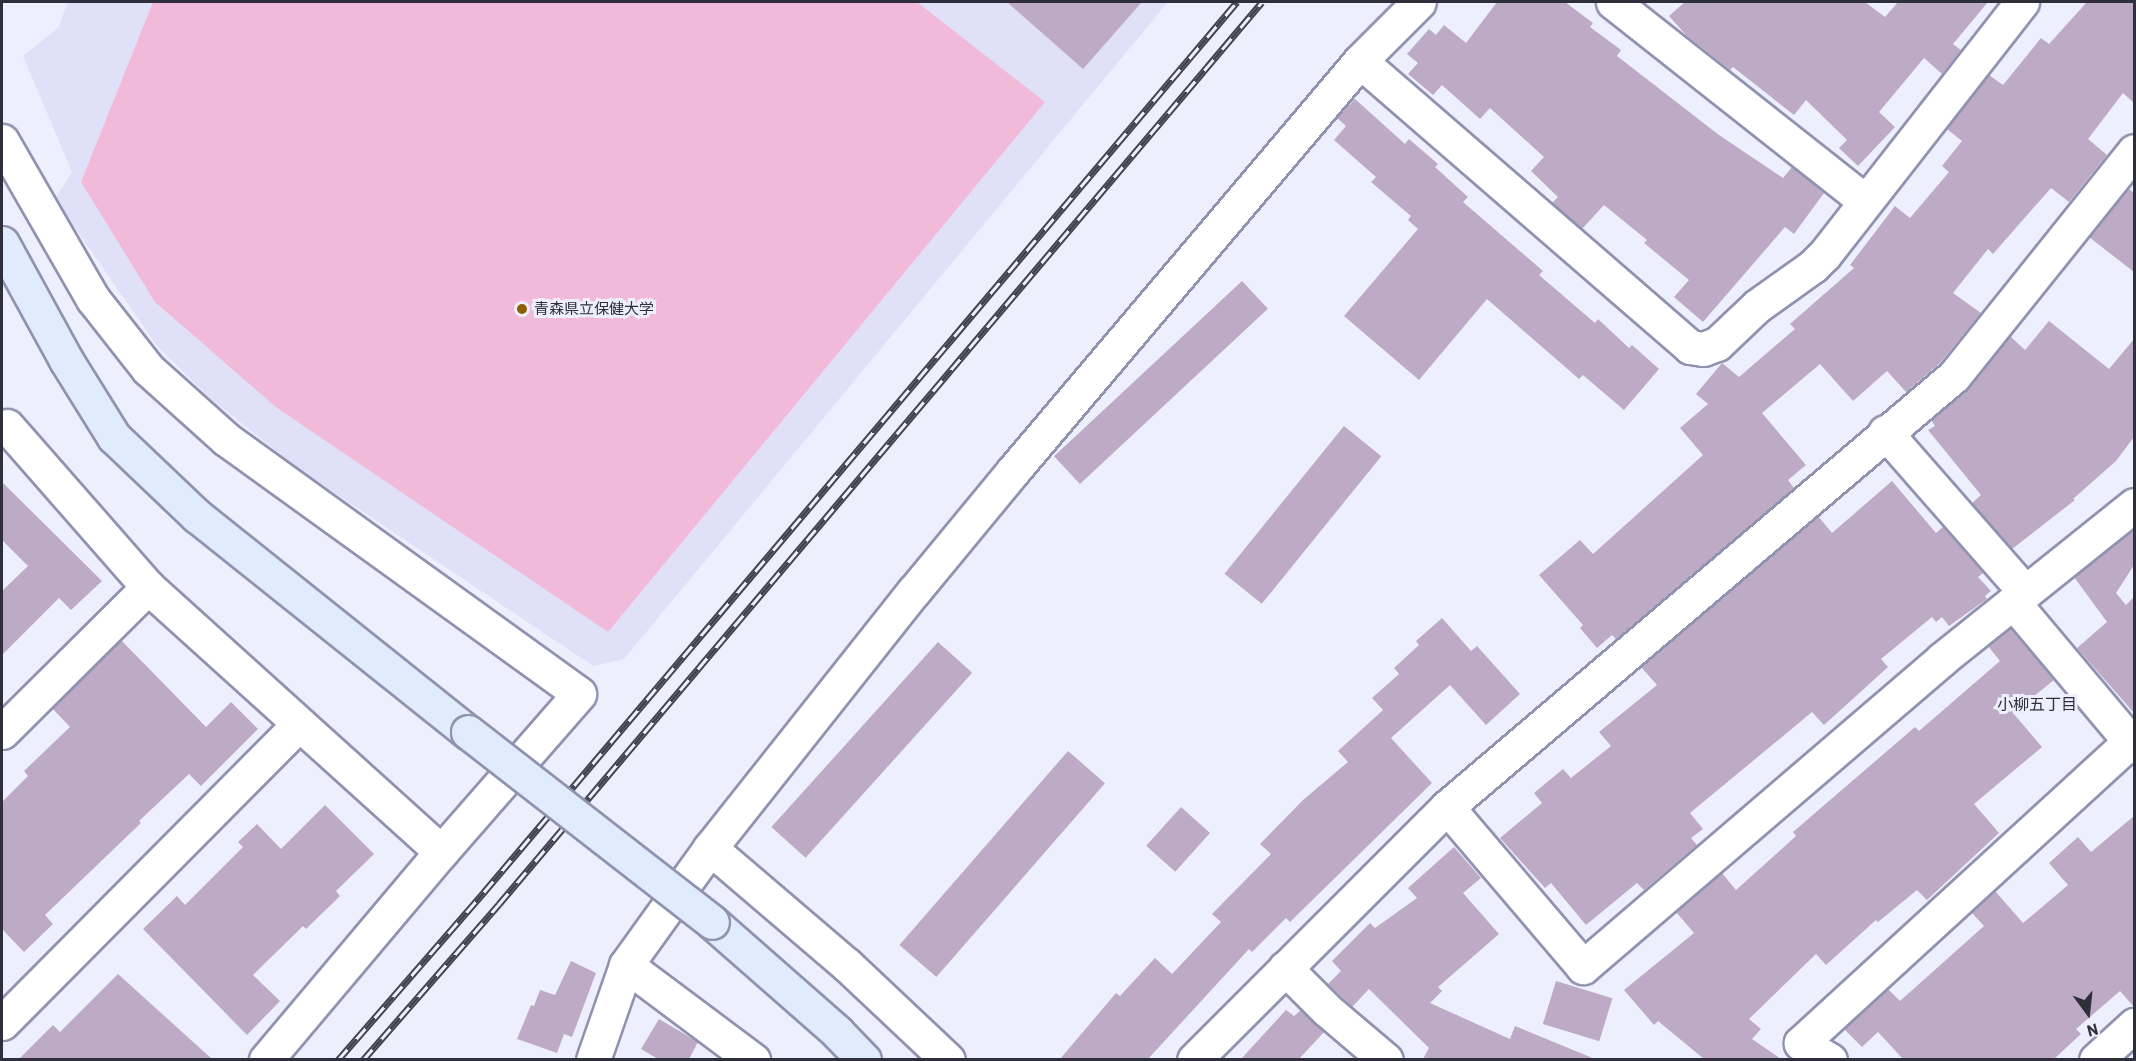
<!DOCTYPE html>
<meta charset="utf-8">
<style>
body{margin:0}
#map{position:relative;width:2136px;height:1061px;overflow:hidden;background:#eeeffc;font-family:Barlow,"Noto Sans JP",sans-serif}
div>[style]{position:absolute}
.built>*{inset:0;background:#e0e1f9}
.green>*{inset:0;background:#f2bad9}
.building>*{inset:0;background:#bdabc6;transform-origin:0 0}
.roads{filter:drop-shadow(2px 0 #9192b0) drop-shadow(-2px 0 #9192b0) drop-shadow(0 2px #9192b0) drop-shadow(0 -2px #9192b0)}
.street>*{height:33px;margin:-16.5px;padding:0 16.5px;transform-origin:16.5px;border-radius:16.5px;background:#fff}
.secondary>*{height:33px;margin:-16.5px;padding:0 16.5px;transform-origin:16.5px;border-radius:16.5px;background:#e0ecfb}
.rail>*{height:7px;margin-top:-3.5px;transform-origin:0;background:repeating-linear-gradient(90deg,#eeeffc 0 14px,#43434f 0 28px);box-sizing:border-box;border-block:2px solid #43434f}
.bridges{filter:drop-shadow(2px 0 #9192b0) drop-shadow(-2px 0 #9192b0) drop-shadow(0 2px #9192b0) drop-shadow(0 -2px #9192b0)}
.secondary-bridge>*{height:33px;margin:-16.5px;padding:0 16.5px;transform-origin:16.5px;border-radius:16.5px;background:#e0ecfb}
.dots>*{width:16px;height:16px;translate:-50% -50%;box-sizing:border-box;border:3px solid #eeeffc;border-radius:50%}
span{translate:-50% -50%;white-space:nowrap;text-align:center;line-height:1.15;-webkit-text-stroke:6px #eeeffc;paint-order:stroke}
.poi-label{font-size:15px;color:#2f2f3b}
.left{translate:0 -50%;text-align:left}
.neighbourhood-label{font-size:16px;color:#2f2f3b}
.frame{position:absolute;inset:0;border:3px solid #2f2f3b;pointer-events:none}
.north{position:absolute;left:2058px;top:983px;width:60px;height:60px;-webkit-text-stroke:4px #eeeffc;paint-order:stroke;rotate:165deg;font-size:16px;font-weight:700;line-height:24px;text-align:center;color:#2f2f3b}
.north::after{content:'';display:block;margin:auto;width:21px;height:27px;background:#2f2f3b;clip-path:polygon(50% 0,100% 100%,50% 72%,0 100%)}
</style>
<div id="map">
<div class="built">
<i style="clip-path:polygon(68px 2px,1168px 2px,624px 659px,593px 666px,302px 471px,212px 400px,157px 346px,55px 199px,72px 172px,23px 56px,58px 28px)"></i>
</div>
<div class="green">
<i style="clip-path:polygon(153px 2px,917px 2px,1045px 102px,608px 632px,277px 408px,155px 302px,81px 182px)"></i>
</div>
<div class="building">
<i style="clip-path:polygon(1007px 2px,1142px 2px,1083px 69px)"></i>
<i style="clip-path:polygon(1497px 2px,1565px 2px,1593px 23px,1590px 27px,1621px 50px,1617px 56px,1719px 135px,1783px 178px,1792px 167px,1824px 193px,1794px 234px,1785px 227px,1703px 322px,1674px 297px,1689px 280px,1644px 243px,1647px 240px,1604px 205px,1582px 229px,1552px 203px,1558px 197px,1531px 171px,1544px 157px,1490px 108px,1480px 119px,1442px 85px,1433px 95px,1408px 74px,1418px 63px,1407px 54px,1429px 29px,1436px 35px,1444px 25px,1466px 43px)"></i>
<i style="clip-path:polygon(1685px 2px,1865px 2px,1885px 17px,1898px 2px,1988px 2px,1953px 44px,1961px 50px,1942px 74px,1924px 58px,1879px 112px,1895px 127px,1858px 166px,1839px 148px,1847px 140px,1806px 100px,1794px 115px,1733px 67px,1730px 70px,1686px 35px,1669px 16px)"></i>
<i style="clip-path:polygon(2087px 2px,2134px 2px,2134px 103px,2123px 93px,2088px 139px,2107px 155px,2069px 202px,2051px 188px,1993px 254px,1988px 249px,1953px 293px,1981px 313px,1940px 363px,1906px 392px,1887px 371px,1853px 401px,1820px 364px,1762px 413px,1806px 465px,1788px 480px,1794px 488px,1616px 639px,1612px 635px,1597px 648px,1580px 628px,1583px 625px,1539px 575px,1580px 540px,1593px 554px,1703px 455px,1680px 428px,1708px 404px,1696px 394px,1722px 363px,1739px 377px,1795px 329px,1790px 324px,1854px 268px,1850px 265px,1895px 206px,1910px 218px,1949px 172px,1942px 166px,1962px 141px,1947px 129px,1989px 75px,2003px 85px,2041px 38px,2049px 44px)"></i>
<i style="clip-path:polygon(1355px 99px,1405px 144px,1409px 139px,1438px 164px,1435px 167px,1468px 197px,1463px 202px,1543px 271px,1539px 275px,1595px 323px,1598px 319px,1629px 348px,1632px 345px,1659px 369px,1624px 410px,1583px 375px,1579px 379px,1487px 299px,1419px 380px,1344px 316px,1418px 229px,1408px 220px,1411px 216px,1371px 182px,1376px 177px,1334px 140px,1346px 126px,1337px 118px)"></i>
<i style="clip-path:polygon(2128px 188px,2134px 193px,2134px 272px,2089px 237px)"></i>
<i style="left:1242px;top:281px;width:38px;height:257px;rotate:47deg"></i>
<i style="clip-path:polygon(2049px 321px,2109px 369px,2134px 339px,2134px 437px,2116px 461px,2073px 499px,2075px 500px,2012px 549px,1972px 503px,1981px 495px,1928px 430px,1935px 426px,1931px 420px,1969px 388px,2010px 336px,2025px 350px)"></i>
<i style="left:1344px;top:426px;width:48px;height:190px;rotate:39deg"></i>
<i style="clip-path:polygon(1892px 481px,1936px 533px,1943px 527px,1983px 573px,1978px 577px,1991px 591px,1985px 596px,1987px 599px,1949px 626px,1942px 617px,1936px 622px,1932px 617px,1881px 659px,1888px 667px,1824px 725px,1812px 712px,1690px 813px,1703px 829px,1691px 838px,1697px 845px,1644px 890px,1637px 883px,1586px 925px,1551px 883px,1545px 888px,1500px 838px,1542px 803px,1534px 793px,1563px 769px,1571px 778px,1611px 746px,1599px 732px,1657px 685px,1641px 667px,1818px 516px,1832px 533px)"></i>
<i style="clip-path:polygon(2px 482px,102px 581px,71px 610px,59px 598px,2px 655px,2px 591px,28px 566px,2px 540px)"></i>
<i style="clip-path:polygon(2134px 529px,2134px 565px,2116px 593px,2126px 605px,2134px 597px,2134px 713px,2077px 648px,2107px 622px,2074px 577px)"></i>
<i style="clip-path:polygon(1442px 618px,1471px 651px,1477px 646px,1520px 694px,1486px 725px,1450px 685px,1391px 738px,1432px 783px,1290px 922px,1286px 918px,1252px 952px,1249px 949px,1148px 1059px,1060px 1059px,1116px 993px,1120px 996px,1155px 958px,1172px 974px,1221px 922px,1212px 914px,1271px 854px,1260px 844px,1303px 800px,1348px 762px,1338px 751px,1383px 710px,1372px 698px,1399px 674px,1394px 668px,1419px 645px,1416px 641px)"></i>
<i style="clip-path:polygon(2010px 628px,2054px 680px,2013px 713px,2042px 747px,1974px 804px,1999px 833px,1927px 900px,1917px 890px,1878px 922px,1876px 920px,1826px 965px,1816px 954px,1749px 1019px,1761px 1029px,1752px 1039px,1781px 1059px,1704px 1059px,1658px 1021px,1654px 1025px,1624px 990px,1694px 933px,1676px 912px,1722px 873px,1736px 890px,1796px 836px,1793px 832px,1915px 727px,1919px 731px,2000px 661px,1988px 646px)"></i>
<i style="clip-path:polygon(121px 640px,206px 727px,231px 702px,258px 729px,201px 786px,189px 774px,139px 821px,141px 823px,45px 915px,53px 924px,24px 952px,2px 929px,2px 802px,28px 776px,24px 771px,70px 727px,52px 708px)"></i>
<i style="left:938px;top:642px;width:46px;height:249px;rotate:42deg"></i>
<i style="left:1068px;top:751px;width:49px;height:257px;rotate:41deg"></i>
<i style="clip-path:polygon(325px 805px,374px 854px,336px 891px,340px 896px,306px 929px,303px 926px,253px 975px,280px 1001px,247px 1035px,143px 929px,177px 896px,185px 905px,243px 847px,238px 842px,257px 824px,281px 849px)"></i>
<i style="left:1181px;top:807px;width:39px;height:52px;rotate:42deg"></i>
<i style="clip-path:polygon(2134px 816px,2134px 1007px,2120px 991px,2076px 1029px,2081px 1034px,2054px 1059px,1903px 1059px,1878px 1032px,1862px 1047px,1844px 1029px,1888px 989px,1900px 1001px,1984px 926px,1971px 912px,1995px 891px,2023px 923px,2068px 885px,2049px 863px,2078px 837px,2091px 852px)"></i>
<i style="clip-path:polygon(1454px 847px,1481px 878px,1463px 893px,1499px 934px,1438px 987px,1442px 991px,1430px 1003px,1510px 1039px,1515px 1026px,1595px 1059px,1423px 1059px,1429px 1048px,1369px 989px,1352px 1007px,1328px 984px,1341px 971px,1332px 961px,1370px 923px,1375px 928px,1417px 898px,1408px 888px)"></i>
<i style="clip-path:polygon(571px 961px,596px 973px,572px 1037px,564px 1034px,557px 1053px,517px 1039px,531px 1005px,534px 1006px,540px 990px,555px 995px)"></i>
<i style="clip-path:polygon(118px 974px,212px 1059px,19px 1059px,53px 1025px,60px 1032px)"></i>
<i style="left:1556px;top:981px;width:59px;height:45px;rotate:17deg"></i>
<i style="clip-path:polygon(1286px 1010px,1294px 1016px,1301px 1010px,1324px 1032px,1299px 1059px,1241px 1059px)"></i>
<i style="clip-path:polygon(659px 1019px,698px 1042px,689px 1059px,658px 1059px,641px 1049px)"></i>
</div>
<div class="roads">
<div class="street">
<i style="left:1613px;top:2px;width:321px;rotate:38.3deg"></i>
<i style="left:1360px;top:61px;width:437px;rotate:40.9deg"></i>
<i style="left:1690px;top:347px;width:13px;rotate:9deg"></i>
<i style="left:1703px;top:349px;width:15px;rotate:-20deg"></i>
<i style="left:1717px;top:344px;width:55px;rotate:-43.5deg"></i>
<i style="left:1757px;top:306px;width:69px;rotate:-35.5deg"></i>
<i style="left:1813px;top:266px;width:17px;rotate:-45deg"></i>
<i style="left:1825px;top:254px;width:320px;rotate:-52deg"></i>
<i style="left:2px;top:141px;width:182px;rotate:60.1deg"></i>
<i style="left:93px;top:299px;width:89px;rotate:51.8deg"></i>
<i style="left:148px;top:369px;width:105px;rotate:41.9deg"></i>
<i style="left:226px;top:439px;width:435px;rotate:35.8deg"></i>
<i style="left:579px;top:694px;width:210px;rotate:131.1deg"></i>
<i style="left:441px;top:852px;width:272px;rotate:130.1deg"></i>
<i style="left:7px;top:426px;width:214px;rotate:48.8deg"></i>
<i style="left:148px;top:587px;width:395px;rotate:42.1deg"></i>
<i style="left:1885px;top:432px;width:213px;rotate:48.8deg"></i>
<i style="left:2013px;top:602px;width:188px;rotate:50deg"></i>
<i style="left:2px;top:732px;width:206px;rotate:-44.8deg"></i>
<i style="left:1447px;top:807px;width:210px;rotate:49.6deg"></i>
<i style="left:1583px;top:967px;width:473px;rotate:-40.6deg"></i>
<i style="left:1942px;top:659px;width:246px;rotate:-38.7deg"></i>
<i style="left:710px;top:848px;width:179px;rotate:40.5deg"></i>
<i style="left:846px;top:964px;width:140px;rotate:43.3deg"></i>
<i style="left:626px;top:965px;width:159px;rotate:36.8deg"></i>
<i style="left:1285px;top:968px;width:59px;rotate:45deg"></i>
<i style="left:1327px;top:1010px;width:77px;rotate:40.3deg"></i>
<i style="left:2px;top:1023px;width:421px;rotate:-45.2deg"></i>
<i style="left:593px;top:1060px;width:101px;rotate:-70.8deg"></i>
<i style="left:626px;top:965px;width:144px;rotate:-54.3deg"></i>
<i style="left:710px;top:848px;width:328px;rotate:-51.6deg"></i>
<i style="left:914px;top:591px;width:156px;rotate:-50.5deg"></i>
<i style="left:1013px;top:471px;width:537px;rotate:-49.76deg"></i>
<i style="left:1360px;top:61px;width:83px;rotate:-45deg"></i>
<i style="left:1194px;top:1060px;width:358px;rotate:-45deg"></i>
<i style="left:1447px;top:807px;width:665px;rotate:-40.37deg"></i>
<i style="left:1954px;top:376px;width:288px;rotate:-51.3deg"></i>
<i style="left:1830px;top:1060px;width:34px;rotate:-150deg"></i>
<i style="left:1801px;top:1043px;width:447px;rotate:-42.5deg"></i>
<i style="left:2096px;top:1060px;width:52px;rotate:-42.6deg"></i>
</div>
<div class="secondary">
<i style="left:2px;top:243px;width:133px;rotate:61.3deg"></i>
<i style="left:66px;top:360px;width:91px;rotate:58.1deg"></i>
<i style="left:114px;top:437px;width:115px;rotate:43.6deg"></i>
<i style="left:197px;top:516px;width:347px;rotate:38.6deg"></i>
<i style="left:712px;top:922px;width:167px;rotate:41.3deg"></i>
<i style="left:837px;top:1032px;width:39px;rotate:46deg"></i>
</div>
</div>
<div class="rail">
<i style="left:338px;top:1060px;width:223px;rotate:-49deg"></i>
<i style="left:484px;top:892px;width:1166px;rotate:-49.77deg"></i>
<i style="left:363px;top:1060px;width:207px;rotate:-48.9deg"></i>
<i style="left:499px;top:904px;width:1181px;rotate:-49.77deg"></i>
</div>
<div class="bridges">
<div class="secondary-bridge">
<i style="left:468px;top:732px;width:309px;rotate:37.9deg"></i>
</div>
</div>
<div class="dots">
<i style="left:522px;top:309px;background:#8b5e02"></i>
</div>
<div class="poi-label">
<span class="left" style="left:534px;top:309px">青森県立保健大学</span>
</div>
<div class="neighbourhood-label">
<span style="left:2037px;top:704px">小柳五丁目</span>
</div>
<div class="frame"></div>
<div class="north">N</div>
</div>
